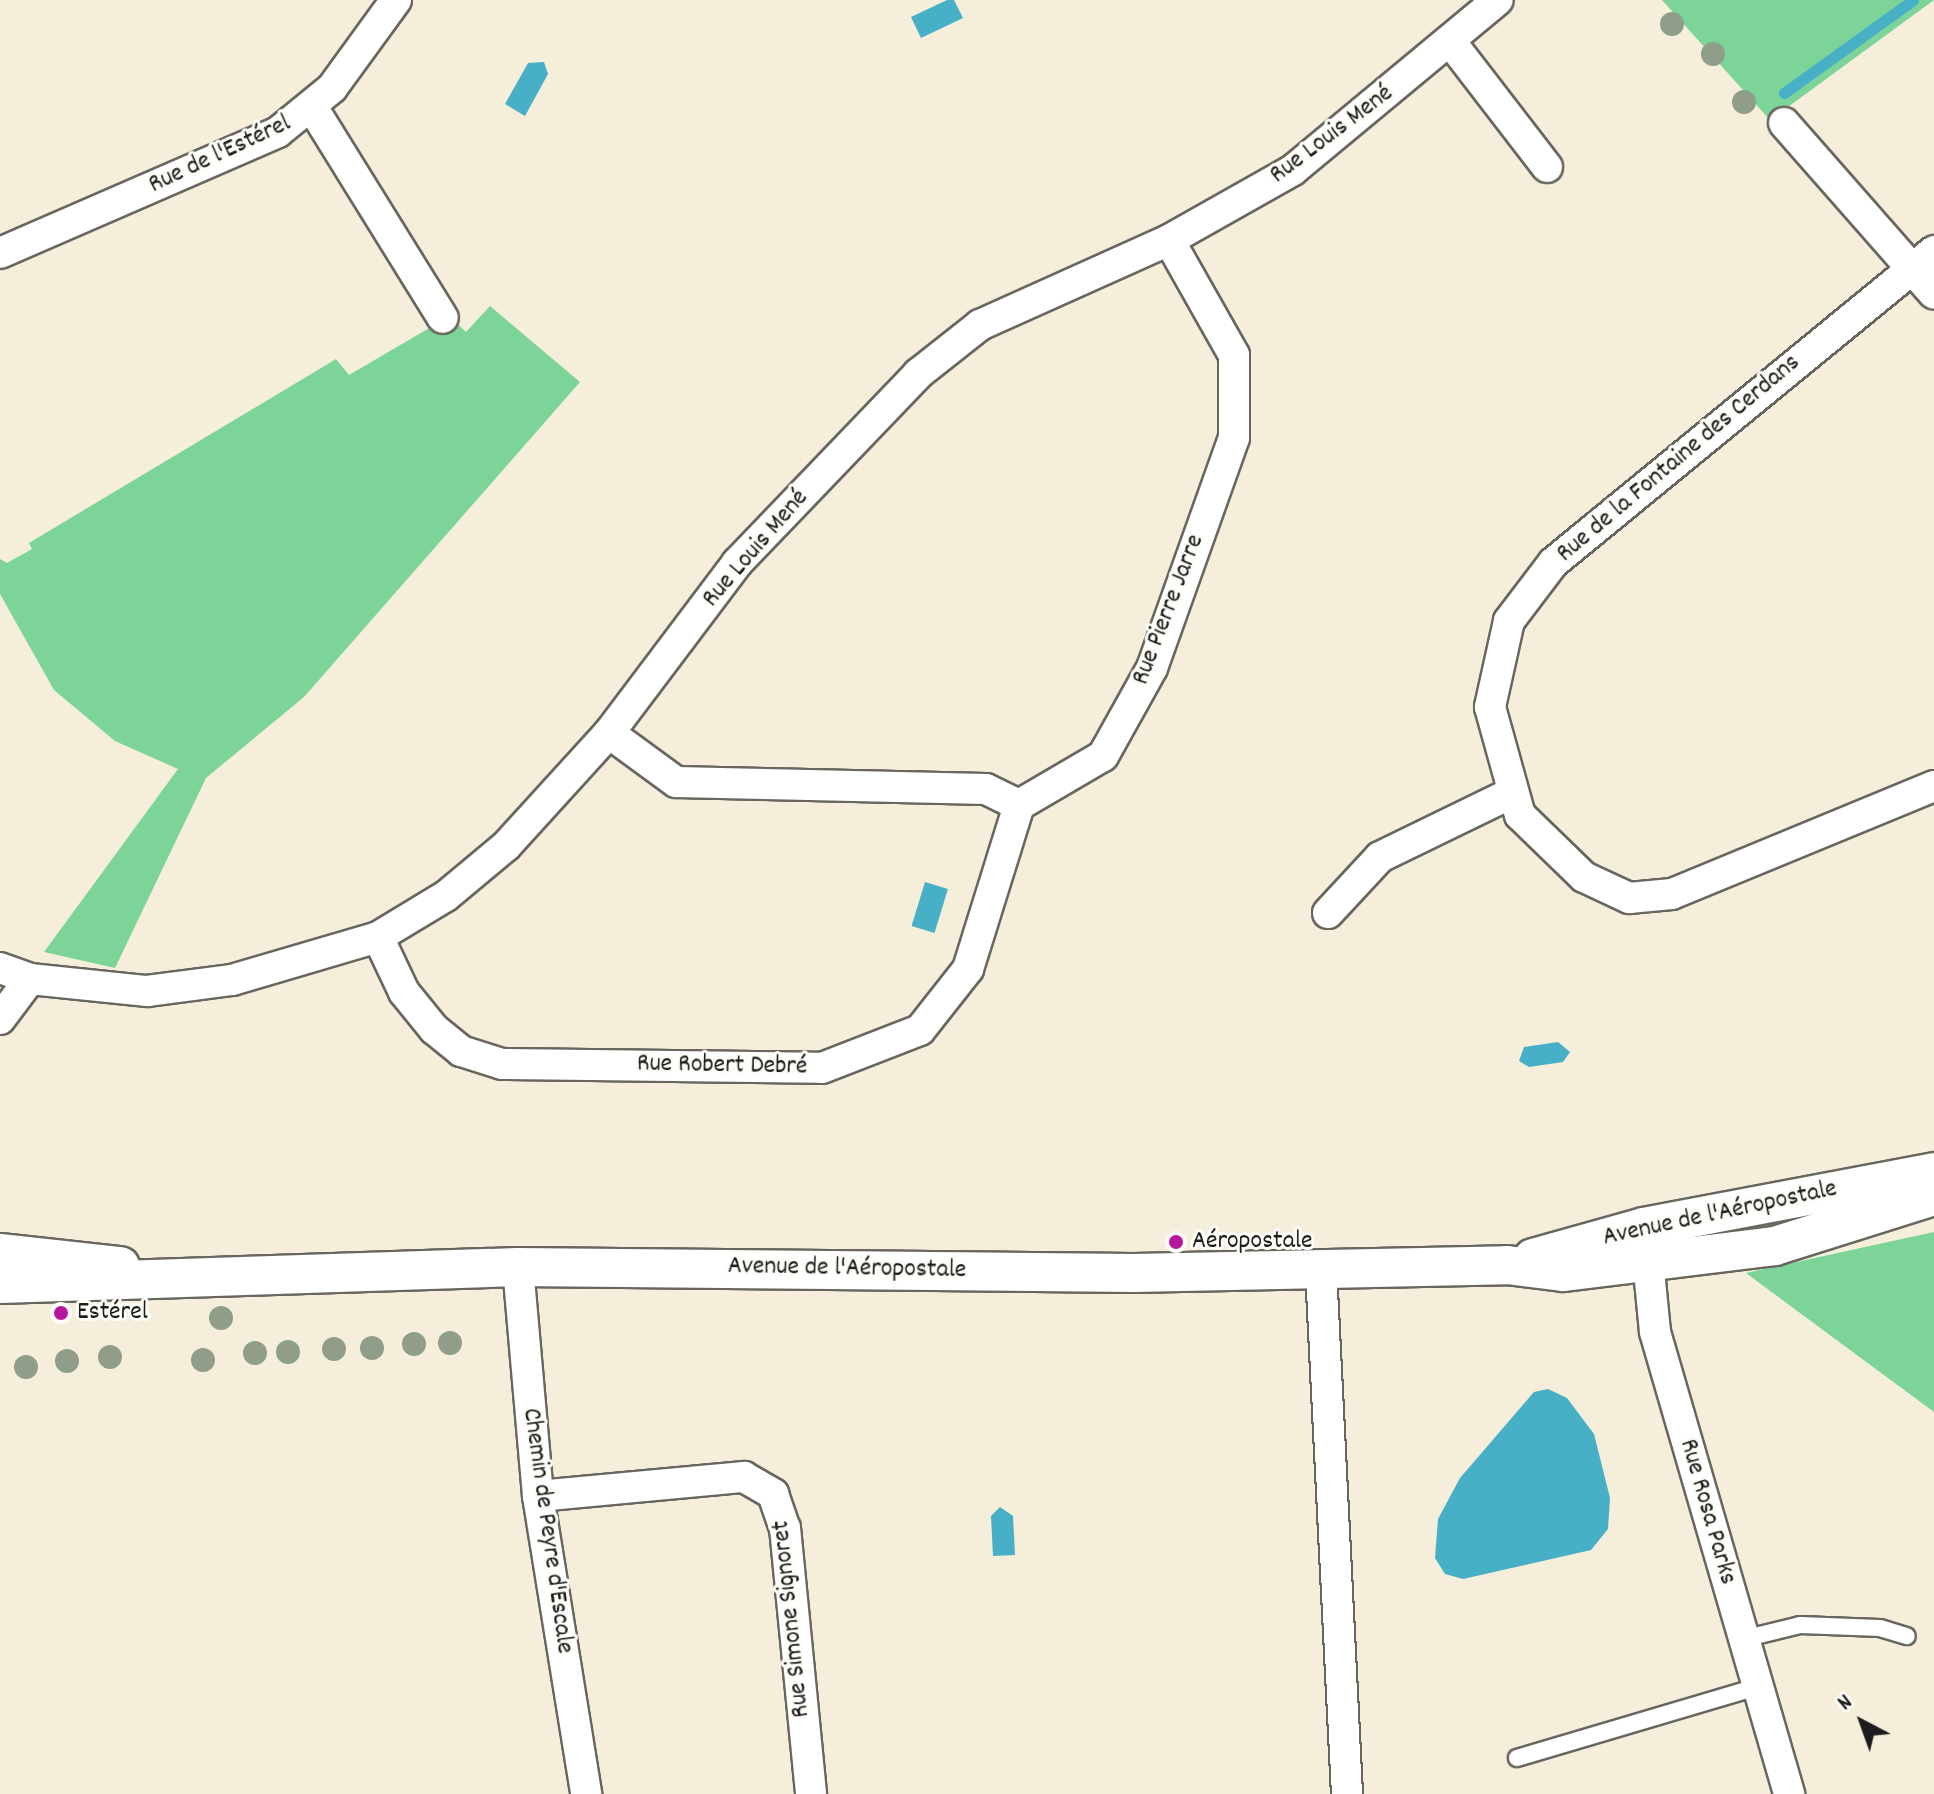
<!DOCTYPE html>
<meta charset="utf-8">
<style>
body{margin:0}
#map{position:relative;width:1934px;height:1794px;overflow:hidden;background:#f4eeda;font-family:Dekko,sans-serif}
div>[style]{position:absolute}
.green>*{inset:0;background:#7dd498}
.water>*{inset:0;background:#47afc6;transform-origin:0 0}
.stream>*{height:11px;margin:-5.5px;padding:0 5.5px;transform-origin:5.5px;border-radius:5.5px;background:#47afc6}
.roads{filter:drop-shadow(2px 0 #68665e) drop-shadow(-2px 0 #68665e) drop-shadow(0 2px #68665e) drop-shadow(0 -2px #68665e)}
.service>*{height:16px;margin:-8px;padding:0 8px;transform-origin:8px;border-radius:8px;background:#fff}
.minor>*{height:30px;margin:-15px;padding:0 15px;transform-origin:15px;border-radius:15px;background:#fff}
.tertiary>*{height:38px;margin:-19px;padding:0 19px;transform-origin:19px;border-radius:19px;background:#fff}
.trees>*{width:24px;height:24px;margin:-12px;border-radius:50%;background:#909e89}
.dots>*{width:22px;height:22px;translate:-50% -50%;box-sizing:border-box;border:4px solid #fdfcf7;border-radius:50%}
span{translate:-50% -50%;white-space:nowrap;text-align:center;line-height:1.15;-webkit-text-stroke:6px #fdfcf7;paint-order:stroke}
.street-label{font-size:26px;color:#1c1c1c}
.poi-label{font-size:26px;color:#1c1c1c}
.left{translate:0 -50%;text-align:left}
.north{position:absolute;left:1822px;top:1682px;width:80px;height:80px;-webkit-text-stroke:6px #fdfcf7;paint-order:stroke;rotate:319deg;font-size:22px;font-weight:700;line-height:32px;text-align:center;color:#1c1c1c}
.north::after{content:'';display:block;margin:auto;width:28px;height:36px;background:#1c1c1c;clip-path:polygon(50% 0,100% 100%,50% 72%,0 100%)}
</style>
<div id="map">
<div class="green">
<i style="clip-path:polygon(1662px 0,1934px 0,1770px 120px)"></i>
<i style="clip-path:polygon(490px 306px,580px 382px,304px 697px,206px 778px,115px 968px,44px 952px,178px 769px,115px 741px,54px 690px,0 594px,0 559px,7px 563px,32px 549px,29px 543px,336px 359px,349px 375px,431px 327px,453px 320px,466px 332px)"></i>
<i style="clip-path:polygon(1934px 1232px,1934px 1412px,1746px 1273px)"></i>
</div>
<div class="water">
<i style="clip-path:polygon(947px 0,954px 0,963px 18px,921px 38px,911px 17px)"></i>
<i style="clip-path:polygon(544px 62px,548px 74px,525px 116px,505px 104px,528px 63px)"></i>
<i style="left:925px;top:882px;width:24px;height:46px;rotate:17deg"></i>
<i style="clip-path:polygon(1558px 1042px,1570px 1052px,1563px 1062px,1529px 1067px,1519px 1061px,1524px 1047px)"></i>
<i style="clip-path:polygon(1548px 1389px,1567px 1398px,1594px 1434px,1610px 1498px,1608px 1529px,1591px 1550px,1463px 1579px,1445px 1574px,1435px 1558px,1438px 1519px,1460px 1478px,1534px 1392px)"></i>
<i style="clip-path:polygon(1000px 1507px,1013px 1516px,1015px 1555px,993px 1556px,991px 1516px)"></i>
</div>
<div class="stream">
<i style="left:1784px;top:93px;width:159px;rotate:-35.8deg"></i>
</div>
<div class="roads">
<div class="service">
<i style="left:1743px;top:1639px;width:59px;rotate:-13.8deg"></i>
<i style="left:1800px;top:1625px;width:80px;rotate:2.1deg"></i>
<i style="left:1880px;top:1628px;width:28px;rotate:17deg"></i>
<i style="left:1517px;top:1758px;width:250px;rotate:-16.5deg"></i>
</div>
<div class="minor">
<i style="left:1450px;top:41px;width:159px;rotate:52.4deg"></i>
<i style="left:312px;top:107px;width:248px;rotate:58.2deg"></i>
<i style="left:1784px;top:123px;width:227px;rotate:48.7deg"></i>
<i style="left:1934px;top:251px;width:492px;rotate:140.7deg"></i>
<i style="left:1553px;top:563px;width:73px;rotate:127.2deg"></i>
<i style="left:1509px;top:621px;width:88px;rotate:102.5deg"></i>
<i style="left:1490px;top:707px;width:112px;rotate:74.5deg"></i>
<i style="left:1520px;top:815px;width:89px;rotate:44.1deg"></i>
<i style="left:1584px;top:877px;width:50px;rotate:25deg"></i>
<i style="left:1629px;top:898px;width:43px;rotate:-5.3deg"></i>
<i style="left:1672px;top:894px;width:283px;rotate:-22.4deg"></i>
<i style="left:0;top:253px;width:303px;rotate:-23.5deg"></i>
<i style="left:278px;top:132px;width:70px;rotate:-39.2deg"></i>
<i style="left:332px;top:88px;width:109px;rotate:-54deg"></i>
<i style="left:609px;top:733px;width:83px;rotate:36.2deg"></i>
<i style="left:676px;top:782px;width:310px;rotate:1.3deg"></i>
<i style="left:986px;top:789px;width:37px;rotate:26deg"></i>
<i style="left:1019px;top:805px;width:97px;rotate:-30.3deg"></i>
<i style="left:1103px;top:756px;width:101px;rotate:-60.9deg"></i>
<i style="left:1152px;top:668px;width:244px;rotate:-70.4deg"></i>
<i style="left:1234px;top:438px;width:83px;rotate:-90deg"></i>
<i style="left:1234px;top:355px;width:132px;rotate:-119.5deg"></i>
<i style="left:1328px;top:913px;width:76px;rotate:-47.1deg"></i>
<i style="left:1380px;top:857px;width:144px;rotate:-25.9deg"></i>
<i style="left:378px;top:937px;width:61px;rotate:64.7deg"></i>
<i style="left:404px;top:992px;width:48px;rotate:51deg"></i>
<i style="left:434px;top:1029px;width:35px;rotate:39deg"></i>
<i style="left:461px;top:1051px;width:43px;rotate:17.6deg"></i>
<i style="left:502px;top:1064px;width:320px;rotate:0.7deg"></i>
<i style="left:822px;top:1068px;width:105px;rotate:-21.2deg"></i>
<i style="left:920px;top:1030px;width:78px;rotate:-51.8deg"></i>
<i style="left:968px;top:969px;width:172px;rotate:-72.7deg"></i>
<i style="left:0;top:968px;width:32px;rotate:20deg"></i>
<i style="left:30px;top:979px;width:118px;rotate:5.9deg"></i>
<i style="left:147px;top:991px;width:86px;rotate:-7.4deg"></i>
<i style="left:232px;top:980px;width:152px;rotate:-16.4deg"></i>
<i style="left:378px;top:937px;width:79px;rotate:-31.1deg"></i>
<i style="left:446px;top:896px;width:78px;rotate:-39.8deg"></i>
<i style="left:506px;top:846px;width:153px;rotate:-47.7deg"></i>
<i style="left:609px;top:733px;width:213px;rotate:-53deg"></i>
<i style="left:737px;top:563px;width:262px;rotate:-46.2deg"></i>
<i style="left:918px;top:374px;width:79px;rotate:-38.3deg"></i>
<i style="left:980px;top:325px;width:207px;rotate:-24.2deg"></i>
<i style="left:1169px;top:240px;width:142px;rotate:-29.4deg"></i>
<i style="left:1293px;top:170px;width:266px;rotate:-39.7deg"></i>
<i style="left:0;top:1019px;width:50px;rotate:-53.1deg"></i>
<i style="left:1646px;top:1240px;width:92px;rotate:84.4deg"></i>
<i style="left:1655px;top:1332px;width:481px;rotate:73.8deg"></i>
<i style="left:518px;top:1267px;width:230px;rotate:85deg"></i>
<i style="left:538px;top:1496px;width:302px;rotate:80.8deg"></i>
<i style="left:1321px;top:1270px;width:525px;rotate:87.16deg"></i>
<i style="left:538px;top:1496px;width:207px;rotate:-5.3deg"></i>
<i style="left:744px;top:1477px;width:34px;rotate:30deg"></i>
<i style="left:773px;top:1494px;width:36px;rotate:71deg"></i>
<i style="left:785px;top:1528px;width:267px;rotate:84.4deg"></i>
</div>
<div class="tertiary">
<i style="left:0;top:1253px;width:121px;rotate:6.2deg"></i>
<i style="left:1533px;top:1258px;width:115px;rotate:-15.6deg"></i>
<i style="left:1644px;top:1227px;width:295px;rotate:-10.7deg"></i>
<i style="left:0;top:1284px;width:518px;rotate:-1.88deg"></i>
<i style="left:518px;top:1267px;width:616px;rotate:0.56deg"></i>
<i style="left:1134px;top:1273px;width:373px;rotate:-1.2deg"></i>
<i style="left:1507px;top:1265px;width:56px;rotate:7.1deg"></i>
<i style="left:1563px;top:1272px;width:214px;rotate:-7deg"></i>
<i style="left:1775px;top:1246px;width:167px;rotate:-17.5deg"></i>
</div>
</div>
<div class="trees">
<i style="left:1672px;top:24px"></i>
<i style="left:1713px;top:54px"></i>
<i style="left:1744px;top:102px"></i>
<i style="left:221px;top:1318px"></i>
<i style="left:450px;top:1343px"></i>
<i style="left:414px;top:1344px"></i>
<i style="left:372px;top:1348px"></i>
<i style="left:334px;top:1349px"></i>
<i style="left:288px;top:1352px"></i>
<i style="left:255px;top:1353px"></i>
<i style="left:110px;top:1357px"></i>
<i style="left:203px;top:1360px"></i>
<i style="left:67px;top:1361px"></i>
<i style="left:26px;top:1367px"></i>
</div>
<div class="dots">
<i style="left:1176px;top:1242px;background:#b5179e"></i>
<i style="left:61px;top:1313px;background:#b5179e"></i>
</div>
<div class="street-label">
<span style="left:1332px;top:135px;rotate:-37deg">Rue Louis Mené</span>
<span style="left:220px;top:155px;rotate:-25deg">Rue de l'Estérel</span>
<span style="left:1679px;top:459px;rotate:-40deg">Rue de la Fontaine des Cerdans</span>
<span style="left:756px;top:549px;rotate:-49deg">Rue Louis Mené</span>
<span style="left:1169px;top:610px;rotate:-69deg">Rue Pierre Jarre</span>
<span style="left:722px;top:1066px;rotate:1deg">Rue Robert Debré</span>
<span style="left:1720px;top:1214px;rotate:-12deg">Avenue de l'Aéropostale</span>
<span style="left:847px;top:1269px;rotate:1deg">Avenue de l'Aéropostale</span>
<span style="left:1707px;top:1512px;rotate:74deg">Rue Rosa Parks</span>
<span style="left:547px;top:1531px;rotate:82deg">Chemin de Peyre d'Escale</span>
<span style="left:792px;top:1619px;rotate:-96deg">Rue Simone Signoret</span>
</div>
<div class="poi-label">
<span class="left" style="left:1192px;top:1242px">Aéropostale</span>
<span class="left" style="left:77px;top:1313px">Estérel</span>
</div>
<div class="north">N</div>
</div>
